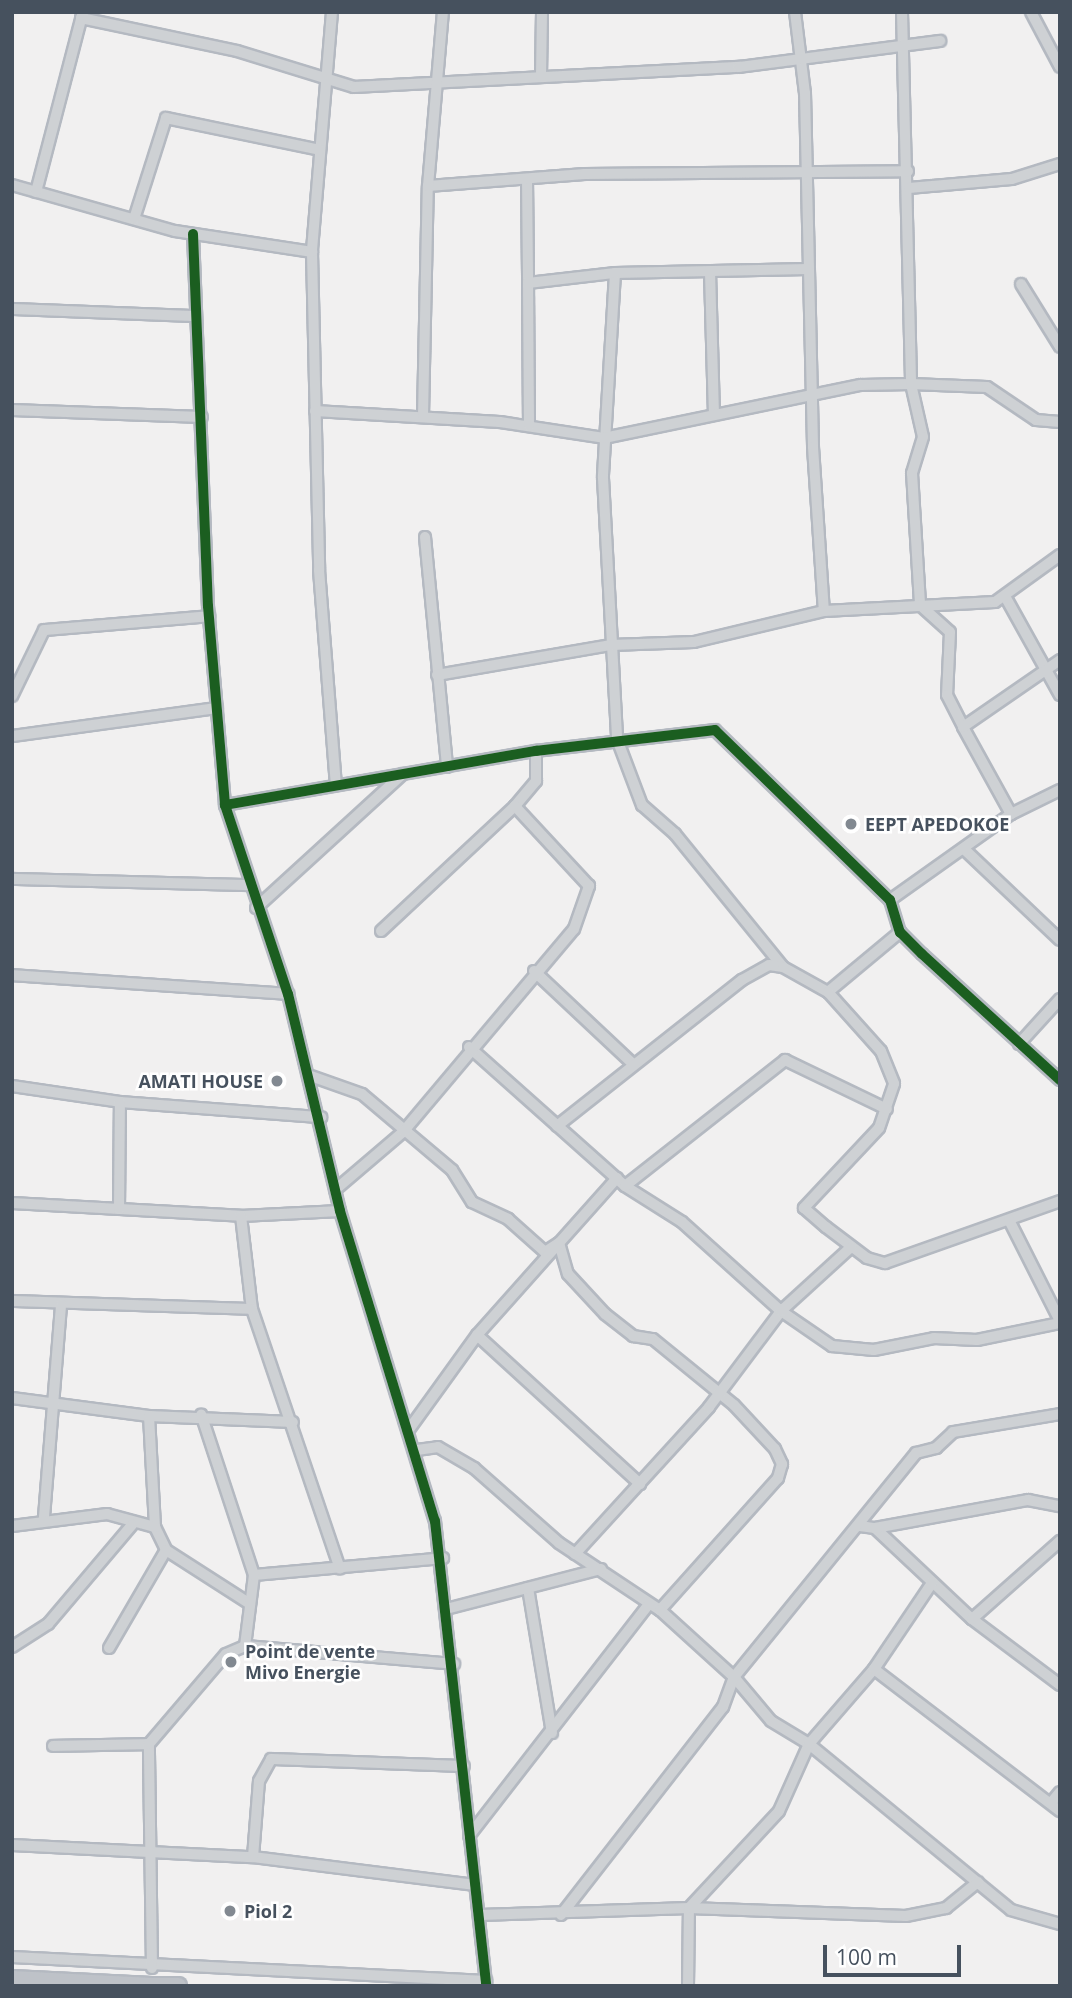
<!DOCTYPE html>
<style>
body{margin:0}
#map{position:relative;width:1072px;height:1998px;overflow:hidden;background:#f1f0f0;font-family:"Open Sans",sans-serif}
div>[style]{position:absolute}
.roads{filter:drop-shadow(2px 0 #b4b9c1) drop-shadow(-2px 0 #b4b9c1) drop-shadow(0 2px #b4b9c1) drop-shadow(0 -2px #b4b9c1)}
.minor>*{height:10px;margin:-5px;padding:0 5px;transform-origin:5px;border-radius:5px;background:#ced1d4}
.highway>*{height:16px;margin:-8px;padding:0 8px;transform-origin:8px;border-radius:8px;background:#bec2c8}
.cycleway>*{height:10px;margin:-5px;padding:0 5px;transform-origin:5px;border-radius:5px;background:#1b5e20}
.dots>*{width:19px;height:19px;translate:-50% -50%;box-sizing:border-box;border:4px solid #fff;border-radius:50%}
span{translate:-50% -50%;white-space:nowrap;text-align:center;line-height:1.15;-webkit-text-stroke:5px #fff;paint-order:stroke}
.poi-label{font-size:18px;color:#46515e;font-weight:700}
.left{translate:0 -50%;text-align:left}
.right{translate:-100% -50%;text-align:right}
.frame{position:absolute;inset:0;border:14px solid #46515e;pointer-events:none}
.scale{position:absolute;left:823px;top:1945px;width:138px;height:32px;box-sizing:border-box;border:4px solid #46515e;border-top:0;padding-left:9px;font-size:21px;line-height:24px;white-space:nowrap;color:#46515e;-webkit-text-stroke:5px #fff;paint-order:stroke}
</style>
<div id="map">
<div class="roads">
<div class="minor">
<i style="left:332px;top:12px;width:241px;rotate:94.8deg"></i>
<i style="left:312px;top:252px;width:318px;rotate:88.7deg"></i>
<i style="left:319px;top:570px;width:215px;rotate:85.5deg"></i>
<i style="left:795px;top:12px;width:82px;rotate:83deg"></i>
<i style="left:805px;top:93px;width:354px;rotate:88.7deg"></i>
<i style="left:813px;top:447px;width:164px;rotate:86.2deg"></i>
<i style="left:902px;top:12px;width:372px;rotate:88.6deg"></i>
<i style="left:911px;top:384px;width:54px;rotate:77.2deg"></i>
<i style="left:923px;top:437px;width:38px;rotate:107deg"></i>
<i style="left:912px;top:473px;width:132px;rotate:86.5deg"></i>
<i style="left:920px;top:605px;width:40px;rotate:42deg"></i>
<i style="left:950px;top:632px;width:63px;rotate:92.7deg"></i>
<i style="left:947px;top:695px;width:36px;rotate:63deg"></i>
<i style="left:1031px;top:12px;width:62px;rotate:62.2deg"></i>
<i style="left:81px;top:18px;width:159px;rotate:11.9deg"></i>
<i style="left:237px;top:51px;width:122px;rotate:17.1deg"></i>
<i style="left:354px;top:87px;width:386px;rotate:-3deg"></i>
<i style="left:739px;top:67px;width:203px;rotate:-7.4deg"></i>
<i style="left:541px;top:76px;width:64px;rotate:-89.1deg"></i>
<i style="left:527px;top:179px;width:104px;rotate:89.4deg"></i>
<i style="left:12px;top:185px;width:169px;rotate:15.8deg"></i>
<i style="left:175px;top:231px;width:139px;rotate:8.7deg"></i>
<i style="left:428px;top:186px;width:157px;rotate:-4.4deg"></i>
<i style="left:585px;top:174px;width:323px;rotate:-0.5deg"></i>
<i style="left:909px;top:188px;width:103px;rotate:-5deg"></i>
<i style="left:1012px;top:179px;width:50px;rotate:-17.4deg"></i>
<i style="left:36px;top:192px;width:186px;rotate:-75.4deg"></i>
<i style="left:134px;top:219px;width:106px;rotate:-72.4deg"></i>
<i style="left:166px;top:118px;width:157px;rotate:11.7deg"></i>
<i style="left:193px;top:234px;width:372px;rotate:87.7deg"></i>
<i style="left:208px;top:606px;width:200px;rotate:85.1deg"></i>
<i style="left:225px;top:805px;width:199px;rotate:71.6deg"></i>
<i style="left:288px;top:994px;width:223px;rotate:76.5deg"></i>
<i style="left:340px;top:1211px;width:324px;rotate:73deg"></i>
<i style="left:435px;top:1521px;width:468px;rotate:83.7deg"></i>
<i style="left:710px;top:272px;width:143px;rotate:88.4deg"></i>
<i style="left:615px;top:273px;width:205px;rotate:93.4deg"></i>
<i style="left:603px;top:478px;width:261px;rotate:86.9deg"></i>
<i style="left:617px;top:739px;width:71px;rotate:69.3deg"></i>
<i style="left:642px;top:805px;width:44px;rotate:41.3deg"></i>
<i style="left:675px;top:834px;width:171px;rotate:50.9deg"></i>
<i style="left:1021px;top:284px;width:74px;rotate:58.2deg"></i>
<i style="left:12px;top:309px;width:182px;rotate:2.2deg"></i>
<i style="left:12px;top:410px;width:190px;rotate:2.1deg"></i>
<i style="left:315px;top:411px;width:185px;rotate:3.4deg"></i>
<i style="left:500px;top:422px;width:105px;rotate:8.7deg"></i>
<i style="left:604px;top:438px;width:262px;rotate:-11.7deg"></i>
<i style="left:861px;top:385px;width:50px;rotate:-1.1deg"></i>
<i style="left:911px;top:384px;width:76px;rotate:2.3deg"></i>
<i style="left:987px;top:387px;width:59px;rotate:34deg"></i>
<i style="left:1036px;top:420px;width:24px;rotate:5deg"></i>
<i style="left:423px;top:416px;width:230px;rotate:-88.8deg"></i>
<i style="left:428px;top:186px;width:175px;rotate:-85.1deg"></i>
<i style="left:529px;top:426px;width:143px;rotate:-90.4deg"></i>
<i style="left:528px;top:283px;width:88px;rotate:-6.6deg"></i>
<i style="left:615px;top:273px;width:193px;rotate:-1.2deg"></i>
<i style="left:425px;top:537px;width:231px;rotate:84.5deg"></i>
<i style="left:1006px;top:598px;width:111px;rotate:60.9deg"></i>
<i style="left:437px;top:675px;width:177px;rotate:-9.8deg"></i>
<i style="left:611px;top:645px;width:83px;rotate:-2.1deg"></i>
<i style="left:694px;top:642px;width:134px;rotate:-13.4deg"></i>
<i style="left:824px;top:611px;width:171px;rotate:-3deg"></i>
<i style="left:995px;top:602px;width:80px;rotate:-35.9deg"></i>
<i style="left:12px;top:696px;width:73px;rotate:-64.1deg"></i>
<i style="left:44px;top:630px;width:166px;rotate:-4.8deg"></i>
<i style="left:12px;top:736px;width:207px;rotate:-7.8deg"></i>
<i style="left:225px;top:805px;width:316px;rotate:-9.9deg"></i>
<i style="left:536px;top:751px;width:180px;rotate:-6.7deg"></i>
<i style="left:715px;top:730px;width:244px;rotate:44.2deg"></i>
<i style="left:890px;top:900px;width:34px;rotate:73deg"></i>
<i style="left:900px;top:932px;width:31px;rotate:45deg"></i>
<i style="left:922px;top:954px;width:187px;rotate:42.4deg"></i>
<i style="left:1011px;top:814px;width:99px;rotate:-118.9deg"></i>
<i style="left:963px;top:727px;width:118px;rotate:-34.6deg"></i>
<i style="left:964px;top:849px;width:132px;rotate:43.5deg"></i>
<i style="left:12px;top:879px;width:236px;rotate:1.5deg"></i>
<i style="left:890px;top:900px;width:148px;rotate:-35.4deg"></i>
<i style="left:1011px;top:814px;width:55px;rotate:-26.1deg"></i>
<i style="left:256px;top:908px;width:199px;rotate:-42.4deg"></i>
<i style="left:381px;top:931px;width:183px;rotate:-43deg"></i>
<i style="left:515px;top:806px;width:33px;rotate:-50deg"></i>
<i style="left:536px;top:781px;width:30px;rotate:-90deg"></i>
<i style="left:534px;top:971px;width:136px;rotate:43.2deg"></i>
<i style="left:12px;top:975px;width:277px;rotate:3.9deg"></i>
<i style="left:828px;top:992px;width:94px;rotate:-39.8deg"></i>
<i style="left:1019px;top:1044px;width:61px;rotate:-47.7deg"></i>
<i style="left:469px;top:1047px;width:209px;rotate:41.7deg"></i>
<i style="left:625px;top:1186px;width:67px;rotate:32.3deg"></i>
<i style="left:682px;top:1222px;width:133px;rotate:42deg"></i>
<i style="left:781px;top:1311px;width:62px;rotate:34.5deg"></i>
<i style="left:832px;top:1346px;width:42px;rotate:5.4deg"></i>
<i style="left:874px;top:1350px;width:61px;rotate:-11.3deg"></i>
<i style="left:934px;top:1338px;width:43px;rotate:2.7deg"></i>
<i style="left:977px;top:1340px;width:85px;rotate:-11.6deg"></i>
<i style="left:308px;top:1075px;width:57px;rotate:19.4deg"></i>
<i style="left:362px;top:1094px;width:118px;rotate:40.2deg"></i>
<i style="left:452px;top:1170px;width:38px;rotate:58deg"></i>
<i style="left:472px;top:1202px;width:40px;rotate:25deg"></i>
<i style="left:508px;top:1219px;width:50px;rotate:41.7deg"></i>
<i style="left:545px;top:1252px;width:17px;rotate:-33deg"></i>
<i style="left:559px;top:1243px;width:32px;rotate:74deg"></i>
<i style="left:568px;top:1274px;width:54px;rotate:47.2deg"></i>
<i style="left:605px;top:1314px;width:36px;rotate:38deg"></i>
<i style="left:633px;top:1336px;width:20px;rotate:9deg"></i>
<i style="left:653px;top:1339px;width:104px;rotate:39.2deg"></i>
<i style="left:734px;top:1405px;width:60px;rotate:47deg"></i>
<i style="left:775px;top:1449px;width:17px;rotate:65deg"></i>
<i style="left:782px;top:1464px;width:15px;rotate:106deg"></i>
<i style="left:778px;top:1478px;width:177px;rotate:131.8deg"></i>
<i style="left:12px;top:1086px;width:109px;rotate:8.4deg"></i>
<i style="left:120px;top:1102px;width:202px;rotate:4.3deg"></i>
<i style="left:557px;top:1126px;width:236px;rotate:-38.3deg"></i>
<i style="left:742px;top:980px;width:31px;rotate:-29deg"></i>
<i style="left:769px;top:965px;width:14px;rotate:8deg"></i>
<i style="left:783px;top:967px;width:51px;rotate:29.1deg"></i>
<i style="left:828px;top:992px;width:79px;rotate:48.1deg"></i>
<i style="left:881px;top:1051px;width:35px;rotate:68deg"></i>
<i style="left:894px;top:1084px;width:46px;rotate:108.8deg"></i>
<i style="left:879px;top:1128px;width:110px;rotate:133.2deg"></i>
<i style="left:804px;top:1208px;width:29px;rotate:41deg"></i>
<i style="left:826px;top:1227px;width:51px;rotate:37.1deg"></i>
<i style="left:867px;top:1258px;width:19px;rotate:16deg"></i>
<i style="left:885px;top:1263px;width:186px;rotate:-19.5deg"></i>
<i style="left:617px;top:1178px;width:210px;rotate:131.7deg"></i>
<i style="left:477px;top:1335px;width:221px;rotate:42.4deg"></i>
<i style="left:625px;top:1186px;width:204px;rotate:-38.2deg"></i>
<i style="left:785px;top:1060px;width:113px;rotate:25.7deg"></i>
<i style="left:335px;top:1190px;width:89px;rotate:-40.5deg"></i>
<i style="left:403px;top:1132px;width:265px;rotate:-49.9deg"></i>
<i style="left:574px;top:929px;width:46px;rotate:-70.8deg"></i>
<i style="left:589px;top:886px;width:109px;rotate:-132.8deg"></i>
<i style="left:12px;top:1203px;width:229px;rotate:3.2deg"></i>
<i style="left:241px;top:1216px;width:99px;rotate:-2.9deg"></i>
<i style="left:119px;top:1209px;width:107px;rotate:-89.5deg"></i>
<i style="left:241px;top:1216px;width:94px;rotate:83.3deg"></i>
<i style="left:252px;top:1309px;width:274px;rotate:71.3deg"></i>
<i style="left:1009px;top:1220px;width:113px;rotate:63.2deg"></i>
<i style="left:12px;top:1301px;width:240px;rotate:1.9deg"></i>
<i style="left:12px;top:1398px;width:138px;rotate:7.5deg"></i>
<i style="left:149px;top:1416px;width:144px;rotate:2.4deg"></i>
<i style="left:149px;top:1416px;width:111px;rotate:86.9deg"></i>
<i style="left:155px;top:1527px;width:25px;rotate:64deg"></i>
<i style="left:166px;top:1550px;width:100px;rotate:32.7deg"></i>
<i style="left:410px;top:1428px;width:115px;rotate:-54.2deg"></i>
<i style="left:417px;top:1450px;width:21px;rotate:-8deg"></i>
<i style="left:438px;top:1447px;width:42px;rotate:30.3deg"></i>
<i style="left:474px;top:1468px;width:113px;rotate:41.4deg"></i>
<i style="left:559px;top:1543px;width:121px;rotate:33.6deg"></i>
<i style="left:660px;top:1610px;width:100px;rotate:42.2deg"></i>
<i style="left:734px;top:1677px;width:57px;rotate:49.9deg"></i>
<i style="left:771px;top:1721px;width:44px;rotate:31.2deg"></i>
<i style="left:809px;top:1744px;width:261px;rotate:39.4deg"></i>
<i style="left:1011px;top:1910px;width:51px;rotate:15.9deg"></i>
<i style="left:44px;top:1517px;width:213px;rotate:-85.4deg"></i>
<i style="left:12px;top:1526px;width:96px;rotate:-7.2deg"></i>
<i style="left:107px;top:1514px;width:50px;rotate:15.2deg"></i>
<i style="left:860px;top:1526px;width:15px;rotate:8deg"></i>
<i style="left:875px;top:1528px;width:133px;rotate:43.2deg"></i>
<i style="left:972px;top:1619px;width:110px;rotate:36.9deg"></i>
<i style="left:875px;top:1528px;width:156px;rotate:-10.4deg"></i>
<i style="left:1028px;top:1500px;width:33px;rotate:11deg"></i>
<i style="left:575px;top:1554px;width:199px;rotate:-47.6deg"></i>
<i style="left:709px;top:1407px;width:120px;rotate:-53.1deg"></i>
<i style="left:781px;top:1311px;width:95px;rotate:-42.4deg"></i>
<i style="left:254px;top:1575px;width:190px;rotate:-5.1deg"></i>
<i style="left:528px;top:1588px;width:147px;rotate:80.6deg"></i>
<i style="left:450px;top:1608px;width:156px;rotate:-14.5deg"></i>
<i style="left:972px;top:1619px;width:118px;rotate:-41.6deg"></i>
<i style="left:245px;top:1646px;width:210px;rotate:4.9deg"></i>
<i style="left:12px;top:1647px;width:43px;rotate:-32.6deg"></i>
<i style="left:48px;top:1624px;width:130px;rotate:-49.7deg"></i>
<i style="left:109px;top:1648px;width:113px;rotate:-59.8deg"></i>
<i style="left:874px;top:1669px;width:234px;rotate:37.4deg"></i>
<i style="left:53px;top:1746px;width:96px;rotate:-1.2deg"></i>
<i style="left:1051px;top:1803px;width:14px;rotate:-51deg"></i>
<i style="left:469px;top:1836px;width:294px;rotate:-52.2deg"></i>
<i style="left:12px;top:1845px;width:241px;rotate:2.9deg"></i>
<i style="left:253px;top:1857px;width:224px;rotate:7.2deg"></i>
<i style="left:253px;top:1857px;width:76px;rotate:-85.5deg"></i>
<i style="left:259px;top:1781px;width:25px;rotate:-61deg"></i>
<i style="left:271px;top:1759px;width:193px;rotate:2.1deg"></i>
<i style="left:480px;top:1915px;width:209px;rotate:-1.9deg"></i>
<i style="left:689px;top:1908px;width:217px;rotate:2.1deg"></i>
<i style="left:906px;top:1916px;width:41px;rotate:-11.3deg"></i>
<i style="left:946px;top:1908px;width:41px;rotate:-39.1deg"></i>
<i style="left:561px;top:1915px;width:264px;rotate:-52.1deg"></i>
<i style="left:723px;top:1707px;width:32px;rotate:-70deg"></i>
<i style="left:734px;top:1677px;width:289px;rotate:-50.9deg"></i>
<i style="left:916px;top:1453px;width:21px;rotate:-14deg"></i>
<i style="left:936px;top:1448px;width:23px;rotate:-43deg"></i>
<i style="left:953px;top:1432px;width:109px;rotate:-9.5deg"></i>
<i style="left:12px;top:1957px;width:475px;rotate:2.9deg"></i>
<i style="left:152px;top:1968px;width:224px;rotate:-90.8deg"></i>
<i style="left:149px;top:1744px;width:118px;rotate:-49.5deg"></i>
<i style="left:226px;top:1654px;width:21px;rotate:-23deg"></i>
<i style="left:245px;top:1646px;width:72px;rotate:-82.8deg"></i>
<i style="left:254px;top:1575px;width:169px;rotate:-108.2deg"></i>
<i style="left:688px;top:1986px;width:78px;rotate:-89.3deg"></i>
<i style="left:689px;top:1908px;width:132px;rotate:-47.1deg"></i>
<i style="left:779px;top:1811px;width:73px;rotate:-65.9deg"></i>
<i style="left:809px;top:1744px;width:99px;rotate:-49.1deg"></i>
<i style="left:874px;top:1669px;width:104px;rotate:-56deg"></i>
</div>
<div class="highway">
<i style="left:12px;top:1979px;width:140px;rotate:2.9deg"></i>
<i style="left:153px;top:1986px;width:25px"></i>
</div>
</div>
<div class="cycleway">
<i style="left:193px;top:234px;width:372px;rotate:87.7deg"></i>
<i style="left:208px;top:606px;width:200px;rotate:85.1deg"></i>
<i style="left:225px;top:805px;width:199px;rotate:71.6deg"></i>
<i style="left:288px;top:994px;width:223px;rotate:76.5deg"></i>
<i style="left:340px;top:1211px;width:324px;rotate:73deg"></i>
<i style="left:435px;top:1521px;width:468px;rotate:83.7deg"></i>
<i style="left:225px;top:805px;width:316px;rotate:-9.9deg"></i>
<i style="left:536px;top:751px;width:180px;rotate:-6.7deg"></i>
<i style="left:715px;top:730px;width:244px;rotate:44.2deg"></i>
<i style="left:890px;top:900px;width:34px;rotate:73deg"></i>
<i style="left:900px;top:932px;width:31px;rotate:45deg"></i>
<i style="left:922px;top:954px;width:187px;rotate:42.4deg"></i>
</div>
<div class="dots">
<i style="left:851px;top:824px;background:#828991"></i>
<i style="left:277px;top:1081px;background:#828991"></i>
<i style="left:231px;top:1662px;background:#828991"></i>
<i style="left:230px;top:1911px;background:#828991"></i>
</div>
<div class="poi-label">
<span class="left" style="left:865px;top:824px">EEPT APEDOKOE</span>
<span class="right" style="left:263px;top:1081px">AMATI HOUSE</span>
<span class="left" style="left:245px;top:1662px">Point de vente<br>Mivo Energie</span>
<span class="left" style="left:244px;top:1911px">Piol 2</span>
</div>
<div class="frame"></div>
<div class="scale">100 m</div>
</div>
